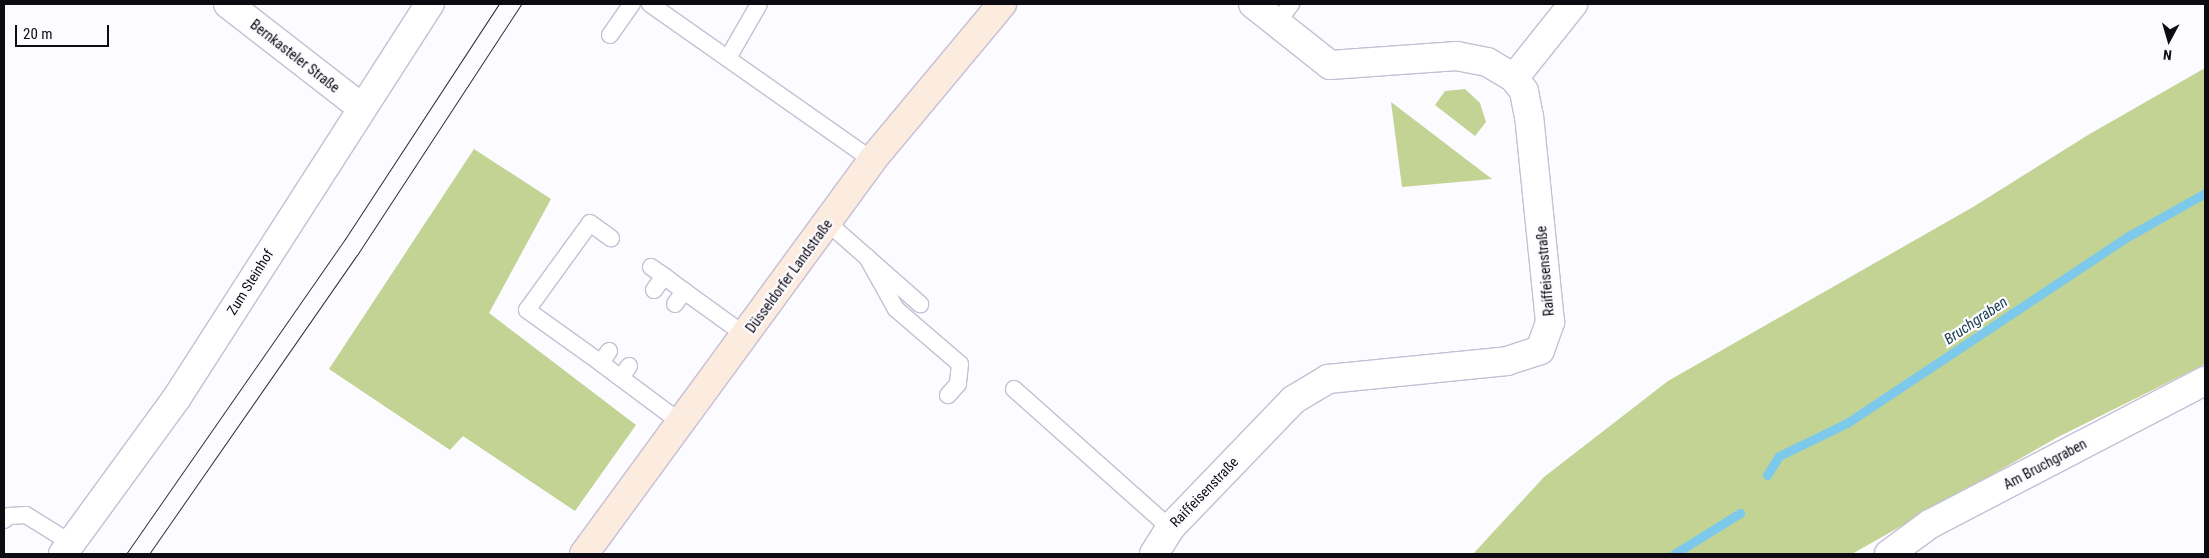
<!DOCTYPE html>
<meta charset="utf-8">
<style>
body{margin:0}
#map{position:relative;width:2209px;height:558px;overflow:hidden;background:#fcfbff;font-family:"Roboto Condensed",sans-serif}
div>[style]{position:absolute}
.green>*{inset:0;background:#c2d394}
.stream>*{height:9px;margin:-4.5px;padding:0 4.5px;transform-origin:4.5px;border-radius:4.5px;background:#7cc9eb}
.roads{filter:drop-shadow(1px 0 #c6bfd4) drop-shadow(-1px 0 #c6bfd4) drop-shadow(0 1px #c6bfd4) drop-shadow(0 -1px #c6bfd4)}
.service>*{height:16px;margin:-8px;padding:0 8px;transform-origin:8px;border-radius:8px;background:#fff}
.minor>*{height:28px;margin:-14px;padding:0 14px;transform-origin:14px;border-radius:14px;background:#fff}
.secondary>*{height:28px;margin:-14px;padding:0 14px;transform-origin:14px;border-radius:14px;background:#fcecdf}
.tram>*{height:1px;margin:-0.5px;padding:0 0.5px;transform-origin:0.5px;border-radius:0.5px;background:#302d33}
span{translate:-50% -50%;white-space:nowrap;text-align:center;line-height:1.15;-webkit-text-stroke:4.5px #fcfbff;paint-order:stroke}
.street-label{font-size:14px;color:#0d0a11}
.water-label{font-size:15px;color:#1e4150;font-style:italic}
.frame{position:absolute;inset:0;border:5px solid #0d0a11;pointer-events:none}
.north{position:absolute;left:2144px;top:15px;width:50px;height:50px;-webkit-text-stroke:4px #fcfbff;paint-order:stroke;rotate:186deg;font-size:14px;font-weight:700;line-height:20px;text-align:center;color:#0d0a11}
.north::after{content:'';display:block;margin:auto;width:18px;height:22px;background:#0d0a11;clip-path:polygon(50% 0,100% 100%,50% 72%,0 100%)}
.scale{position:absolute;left:15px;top:25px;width:94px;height:22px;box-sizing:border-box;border:2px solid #0d0a11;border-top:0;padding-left:6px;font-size:15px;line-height:18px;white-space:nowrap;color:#0d0a11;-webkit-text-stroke:4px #fcfbff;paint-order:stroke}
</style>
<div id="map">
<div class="green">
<i style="clip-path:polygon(2205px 68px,2205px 364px,2058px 437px,1852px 554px,1473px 554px,1544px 477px,1668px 381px,1973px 207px,2088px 135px)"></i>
<i style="clip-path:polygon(1465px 89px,1480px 103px,1486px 122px,1475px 136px,1435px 105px,1445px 91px)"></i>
<i style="clip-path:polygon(1391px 102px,1492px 179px,1402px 187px)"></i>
<i style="clip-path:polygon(474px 149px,551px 199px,489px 313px,636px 425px,575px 511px,463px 436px,450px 450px,329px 369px)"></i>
</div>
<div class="stream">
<i style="left:1767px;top:475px;width:22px;rotate:-58deg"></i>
<i style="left:1779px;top:456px;width:76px;rotate:-25.9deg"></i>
<i style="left:1847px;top:423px;width:336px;rotate:-33.6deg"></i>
<i style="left:2127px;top:237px;width:90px;rotate:-29.4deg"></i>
<i style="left:1674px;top:554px;width:78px;rotate:-31.8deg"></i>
</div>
<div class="roads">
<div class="service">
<i style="left:650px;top:4px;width:271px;rotate:35.1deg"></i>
<i style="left:1276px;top:24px;width:25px;rotate:-53deg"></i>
<i style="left:610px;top:35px;width:38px;rotate:-55deg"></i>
<i style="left:728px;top:58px;width:62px;rotate:-60.1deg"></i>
<i style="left:828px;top:223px;width:123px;rotate:41.4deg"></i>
<i style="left:867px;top:257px;width:60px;rotate:60.9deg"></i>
<i style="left:896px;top:309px;width:84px;rotate:40.7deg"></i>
<i style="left:960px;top:364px;width:20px;rotate:96deg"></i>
<i style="left:958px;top:384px;width:15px;rotate:132deg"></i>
<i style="left:651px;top:267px;width:16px;rotate:35deg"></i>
<i style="left:654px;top:290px;width:17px;rotate:-54deg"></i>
<i style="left:664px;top:276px;width:25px;rotate:37deg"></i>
<i style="left:675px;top:304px;width:16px;rotate:-55deg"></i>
<i style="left:684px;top:291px;width:75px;rotate:35.8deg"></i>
<i style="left:609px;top:351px;width:14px;rotate:124deg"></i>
<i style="left:601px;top:363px;width:25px;rotate:37deg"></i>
<i style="left:601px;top:363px;width:91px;rotate:-144.4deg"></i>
<i style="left:527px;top:310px;width:107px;rotate:-54.1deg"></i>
<i style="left:590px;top:223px;width:26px;rotate:36deg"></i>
<i style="left:629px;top:366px;width:14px;rotate:124deg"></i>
<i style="left:621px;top:378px;width:74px;rotate:36.7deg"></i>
<i style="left:1014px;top:389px;width:209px;rotate:41.7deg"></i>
<i style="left:4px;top:520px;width:6px;rotate:-39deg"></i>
<i style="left:9px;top:516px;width:17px;rotate:-3deg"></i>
<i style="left:26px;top:515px;width:53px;rotate:31.9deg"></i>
</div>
<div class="minor">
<i style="left:228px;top:4px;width:168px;rotate:37.8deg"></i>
<i style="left:1514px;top:78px;width:95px;rotate:-51.4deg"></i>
<i style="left:63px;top:554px;width:192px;rotate:-53.9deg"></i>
<i style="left:176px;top:399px;width:470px;rotate:-57.3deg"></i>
<i style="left:1154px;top:554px;width:31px;rotate:-58deg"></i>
<i style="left:1170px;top:528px;width:178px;rotate:-46.1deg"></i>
<i style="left:1293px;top:400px;width:41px;rotate:-31deg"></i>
<i style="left:1328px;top:379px;width:180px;rotate:-5.7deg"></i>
<i style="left:1507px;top:361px;width:35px;rotate:-18deg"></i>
<i style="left:1540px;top:350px;width:30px;rotate:-70deg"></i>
<i style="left:1550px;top:322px;width:206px;rotate:-95.8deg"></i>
<i style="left:1529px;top:117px;width:26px;rotate:-101deg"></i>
<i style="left:1524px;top:91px;width:16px;rotate:-128deg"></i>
<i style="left:1514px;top:78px;width:31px;rotate:-149deg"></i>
<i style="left:1487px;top:62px;width:31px;rotate:-169deg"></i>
<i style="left:1457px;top:56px;width:127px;rotate:175.9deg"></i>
<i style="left:1330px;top:65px;width:98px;rotate:-141.6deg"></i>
<i style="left:1889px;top:554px;width:51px;rotate:-36.2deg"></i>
<i style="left:1930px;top:524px;width:310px;rotate:-27.5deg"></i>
</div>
<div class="secondary">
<i style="left:584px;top:554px;width:488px;rotate:-53.8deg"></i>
<i style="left:872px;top:160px;width:203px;rotate:-50.2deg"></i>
</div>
</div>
<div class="tram">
<i style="left:126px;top:554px;width:384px;rotate:-55.2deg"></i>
<i style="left:345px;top:239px;width:281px;rotate:-56.8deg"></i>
<i style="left:149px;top:554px;width:364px;rotate:-55.2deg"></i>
<i style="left:357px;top:255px;width:300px;rotate:-56.8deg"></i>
</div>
<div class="street-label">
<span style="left:295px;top:56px;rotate:38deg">Bernkasteler Straße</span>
<span style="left:1545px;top:271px;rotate:-95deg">Raiffeisenstraße</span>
<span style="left:789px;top:276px;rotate:-54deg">Düsseldorfer Landstraße</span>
<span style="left:250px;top:282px;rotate:-58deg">Zum Steinhof</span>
<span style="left:2045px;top:464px;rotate:-28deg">Am Bruchgraben</span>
<span style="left:1204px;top:492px;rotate:-46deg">Raiffeisenstraße</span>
</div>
<div class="water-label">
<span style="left:1976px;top:321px;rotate:-34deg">Bruchgraben</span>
</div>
<div class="frame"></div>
<div class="north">N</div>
<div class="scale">20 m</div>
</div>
